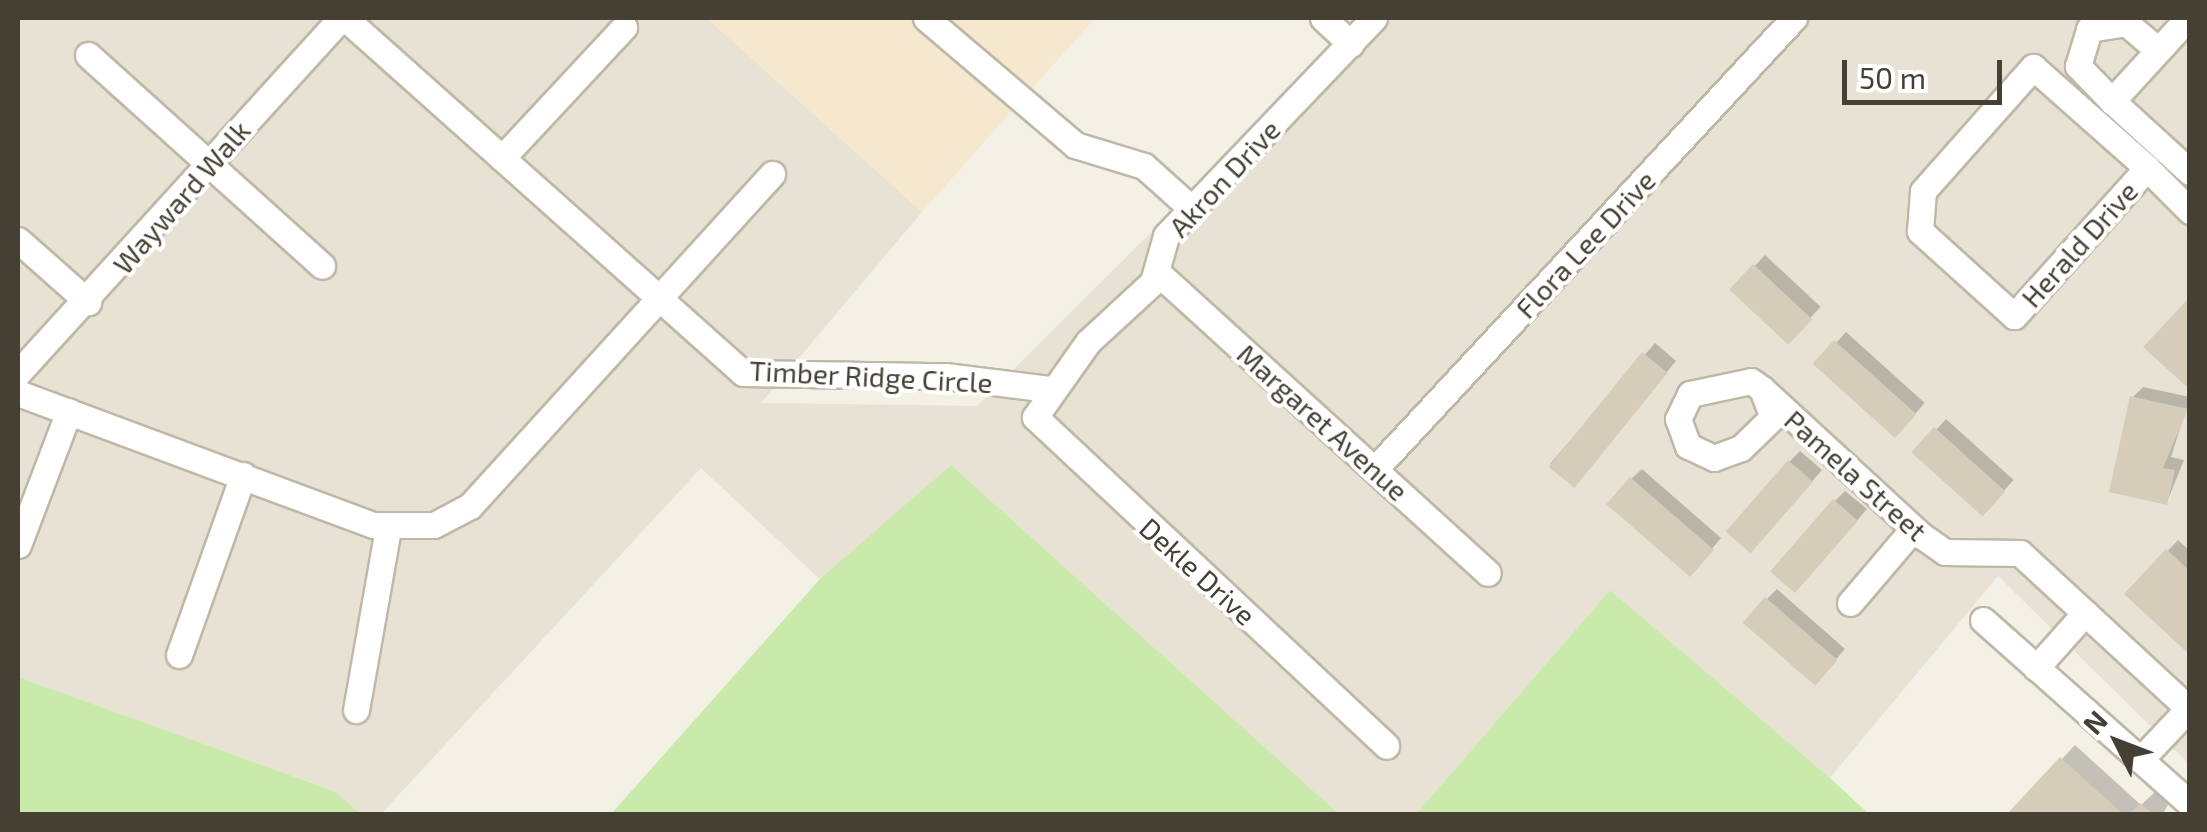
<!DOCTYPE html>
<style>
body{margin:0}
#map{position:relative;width:2207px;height:832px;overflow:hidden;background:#f3f0e5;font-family:"Exo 2",sans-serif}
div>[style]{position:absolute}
.residential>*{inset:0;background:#e7e2d3}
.commercial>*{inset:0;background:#f6e8cf}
.green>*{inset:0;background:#caeaac}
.shadow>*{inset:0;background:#0003;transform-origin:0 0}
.building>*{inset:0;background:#d5ccba;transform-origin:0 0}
.roads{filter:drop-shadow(2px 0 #bfb8a7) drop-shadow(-2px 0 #bfb8a7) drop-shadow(0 2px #bfb8a7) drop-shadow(0 -2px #bfb8a7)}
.minor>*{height:25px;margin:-12.5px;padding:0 12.5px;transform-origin:12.5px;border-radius:12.5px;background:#fff}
span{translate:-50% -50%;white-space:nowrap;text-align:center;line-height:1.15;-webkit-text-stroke:8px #fff;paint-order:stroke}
.street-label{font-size:28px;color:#464034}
.frame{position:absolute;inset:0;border:20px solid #464034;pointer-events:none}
.north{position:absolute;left:2067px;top:692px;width:100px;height:100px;-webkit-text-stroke:8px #fff;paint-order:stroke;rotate:312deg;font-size:28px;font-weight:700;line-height:40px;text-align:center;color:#464034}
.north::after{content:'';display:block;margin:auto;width:35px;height:45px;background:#464034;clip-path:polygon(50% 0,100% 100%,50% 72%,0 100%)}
.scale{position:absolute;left:1842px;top:60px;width:160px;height:45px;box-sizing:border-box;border:5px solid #464034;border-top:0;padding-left:12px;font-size:30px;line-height:35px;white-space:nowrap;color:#464034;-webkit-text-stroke:8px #fff;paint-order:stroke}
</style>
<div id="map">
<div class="residential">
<i style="clip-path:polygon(18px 18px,707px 18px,922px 212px,761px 403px,977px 406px,1366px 18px,2189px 18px,2189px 764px,1998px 576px,1830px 778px,1610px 590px,1416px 814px,1339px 814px,951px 465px,823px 582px,701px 468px,381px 814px,361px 814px,334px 791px,18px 677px)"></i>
</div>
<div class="commercial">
<i style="clip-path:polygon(707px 18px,1095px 18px,922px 212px)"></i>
</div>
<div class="green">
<i style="clip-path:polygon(951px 465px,1339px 814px,611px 814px,820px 579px)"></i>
<i style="clip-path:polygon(1610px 590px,1830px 778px,1869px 814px,1416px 814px)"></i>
<i style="clip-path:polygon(18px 677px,334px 791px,361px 814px,18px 814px)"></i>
</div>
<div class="shadow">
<i style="left:1765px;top:255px;width:76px;height:48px;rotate:43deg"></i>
<i style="left:1846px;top:332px;width:106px;height:44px;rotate:42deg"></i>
<i style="clip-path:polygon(1655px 343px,1676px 361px,1582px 473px,1550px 464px)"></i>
<i style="clip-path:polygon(2143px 387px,2190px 397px,2171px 457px,2184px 460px,2167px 502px,2132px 398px)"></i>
<i style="left:1946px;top:419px;width:91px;height:45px;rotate:42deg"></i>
<i style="clip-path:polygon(1800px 451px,1822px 470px,1761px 539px,1790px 461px)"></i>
<i style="clip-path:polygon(1642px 469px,1721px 538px,1700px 563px,1631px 479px)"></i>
<i style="clip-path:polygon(1845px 491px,1867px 509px,1806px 579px,1835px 501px)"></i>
<i style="clip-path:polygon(2178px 540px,2190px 551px,2190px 651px,2128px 594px)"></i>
<i style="clip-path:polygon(1777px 589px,1845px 649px,1825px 672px,1767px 599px)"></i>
<i style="clip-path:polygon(2075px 745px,2141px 805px,2156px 791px,2169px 803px,2163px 814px,2011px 814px)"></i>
</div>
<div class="building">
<i style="left:1753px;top:264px;width:81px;height:35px;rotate:43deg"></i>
<i style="clip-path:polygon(2190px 297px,2190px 386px,2188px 388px,2143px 347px)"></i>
<i style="left:1834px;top:340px;width:111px;height:32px;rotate:42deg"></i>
<i style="left:1642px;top:352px;width:33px;height:148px;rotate:39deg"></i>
<i style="clip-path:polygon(2130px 396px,2188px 409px,2163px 468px,2175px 470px,2167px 505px,2109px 492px)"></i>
<i style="left:1934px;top:427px;width:96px;height:34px;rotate:42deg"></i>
<i style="left:1788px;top:460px;width:33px;height:95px;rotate:41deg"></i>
<i style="left:1630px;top:477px;width:111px;height:36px;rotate:41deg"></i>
<i style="left:1833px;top:499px;width:33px;height:96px;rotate:41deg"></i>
<i style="clip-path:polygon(2166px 549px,2190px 571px,2190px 655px,2124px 594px)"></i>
<i style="left:1765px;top:597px;width:96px;height:34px;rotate:41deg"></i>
<i style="clip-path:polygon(2060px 757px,2123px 814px,2007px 814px)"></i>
<i style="clip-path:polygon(2140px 803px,2153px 814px,2129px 814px)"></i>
</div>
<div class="roads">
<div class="minor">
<i style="left:345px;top:18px;width:533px;rotate:41.73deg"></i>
<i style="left:743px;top:373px;width:202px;rotate:0.9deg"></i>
<i style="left:945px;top:376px;width:105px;rotate:7.1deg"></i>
<i style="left:926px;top:18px;width:196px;rotate:40.4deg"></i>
<i style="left:1075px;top:145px;width:72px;rotate:16.9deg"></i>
<i style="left:1144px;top:166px;width:64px;rotate:41.9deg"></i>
<i style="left:1323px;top:18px;width:38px;rotate:43deg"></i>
<i style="left:1374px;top:18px;width:301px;rotate:133.7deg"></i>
<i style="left:1166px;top:236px;width:48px;rotate:105.8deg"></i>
<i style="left:1153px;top:282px;width:88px;rotate:137.3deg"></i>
<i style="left:1088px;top:342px;width:92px;rotate:125.2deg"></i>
<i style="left:1035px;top:417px;width:481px;rotate:43.1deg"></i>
<i style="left:2188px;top:18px;width:113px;rotate:132.5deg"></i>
<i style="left:2112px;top:101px;width:105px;rotate:42.3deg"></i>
<i style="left:88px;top:55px;width:315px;rotate:42deg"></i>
<i style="left:2033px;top:67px;width:152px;rotate:41.5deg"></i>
<i style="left:2147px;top:168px;width:199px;rotate:131.9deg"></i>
<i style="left:2014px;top:316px;width:127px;rotate:-137.9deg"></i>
<i style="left:1920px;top:231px;width:40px;rotate:-85.7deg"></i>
<i style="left:1923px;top:191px;width:166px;rotate:-48.4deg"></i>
<i style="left:2112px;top:101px;width:49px;rotate:-134.2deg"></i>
<i style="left:2078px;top:66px;width:39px;rotate:-73deg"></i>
<i style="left:2089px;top:29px;width:37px;rotate:-9deg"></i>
<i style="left:2126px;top:23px;width:42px;rotate:40.2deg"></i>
<i style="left:502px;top:158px;width:179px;rotate:-47deg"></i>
<i style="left:2147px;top:168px;width:61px;rotate:45deg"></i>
<i style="left:18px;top:240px;width:94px;rotate:41.5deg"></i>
<i style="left:1157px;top:272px;width:447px;rotate:42.3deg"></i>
<i style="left:18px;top:373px;width:480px;rotate:-47.7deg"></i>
<i style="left:1762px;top:389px;width:30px;rotate:69deg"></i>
<i style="left:1773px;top:417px;width:45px;rotate:135.9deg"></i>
<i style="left:1741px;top:448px;width:29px;rotate:160deg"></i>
<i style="left:1714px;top:458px;width:29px;rotate:-155deg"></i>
<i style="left:1688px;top:446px;width:29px;rotate:-110deg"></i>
<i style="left:1678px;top:419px;width:28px;rotate:-64deg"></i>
<i style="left:1690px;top:394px;width:62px;rotate:-12deg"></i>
<i style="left:1751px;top:381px;width:14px;rotate:36deg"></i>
<i style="left:1762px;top:389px;width:217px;rotate:42.6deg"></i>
<i style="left:1922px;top:536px;width:28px;rotate:35deg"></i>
<i style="left:1945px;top:552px;width:75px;rotate:0.8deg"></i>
<i style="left:2020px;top:553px;width:231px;rotate:42.7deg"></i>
<i style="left:18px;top:393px;width:379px;rotate:20.4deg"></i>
<i style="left:373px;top:525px;width:61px"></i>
<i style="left:434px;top:525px;width:41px;rotate:-27.8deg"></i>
<i style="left:470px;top:506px;width:449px;rotate:-47.7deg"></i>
<i style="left:1375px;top:469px;width:616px;rotate:-47.11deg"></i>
<i style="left:18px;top:545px;width:143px;rotate:-69.2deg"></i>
<i style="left:1850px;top:603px;width:97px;rotate:-49.6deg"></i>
<i style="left:1983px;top:620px;width:277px;rotate:41.6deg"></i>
<i style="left:179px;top:655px;width:191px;rotate:-70.4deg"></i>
<i style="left:2036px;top:668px;width:74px;rotate:-48.3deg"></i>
<i style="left:356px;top:710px;width:185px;rotate:-80deg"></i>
<i style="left:2140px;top:760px;width:70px;rotate:-46.7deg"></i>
</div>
</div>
<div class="street-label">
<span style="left:1224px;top:178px;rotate:-47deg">Akron Drive</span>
<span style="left:181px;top:197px;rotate:-49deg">Wayward Walk</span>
<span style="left:1585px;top:244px;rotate:-47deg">Flora Lee Drive</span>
<span style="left:2079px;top:244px;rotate:-48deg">Herald Drive</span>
<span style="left:871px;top:376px;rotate:3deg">Timber Ridge Circle</span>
<span style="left:1323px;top:422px;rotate:42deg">Margaret Avenue</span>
<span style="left:1856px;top:475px;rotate:42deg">Pamela Street</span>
<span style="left:1198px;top:571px;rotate:42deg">Dekle Drive</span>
</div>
<div class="frame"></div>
<div class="north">N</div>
<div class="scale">50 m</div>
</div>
